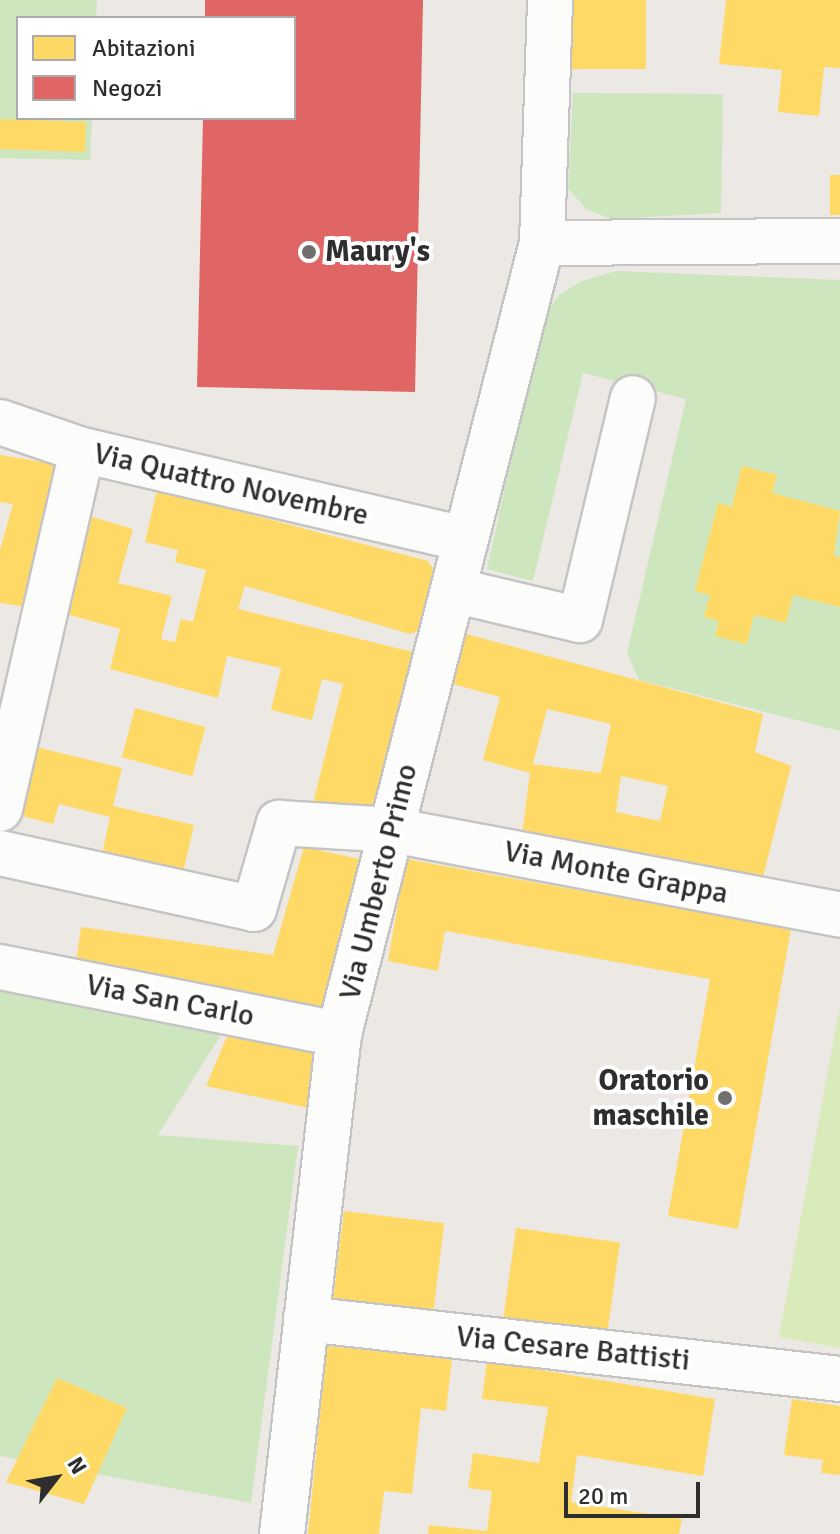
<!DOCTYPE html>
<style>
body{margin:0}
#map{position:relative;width:840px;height:1534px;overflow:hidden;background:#ece8e4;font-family:Signika,sans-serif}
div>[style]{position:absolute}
.green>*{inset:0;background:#cee6be}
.pitch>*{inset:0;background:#d9eabb}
.homes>*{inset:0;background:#ffd966;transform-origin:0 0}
.shops>*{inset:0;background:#e06666}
.roads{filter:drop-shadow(2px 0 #c5c4c5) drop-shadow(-2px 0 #c5c4c5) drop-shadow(0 2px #c5c4c5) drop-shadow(0 -2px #c5c4c5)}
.minor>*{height:44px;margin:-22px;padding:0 22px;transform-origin:22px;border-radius:22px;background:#fcfcfb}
.dots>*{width:22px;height:22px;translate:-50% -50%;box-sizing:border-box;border:4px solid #fff;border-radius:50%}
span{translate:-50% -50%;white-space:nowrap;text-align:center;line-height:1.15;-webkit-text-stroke:8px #fff;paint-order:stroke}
.poi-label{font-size:30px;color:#2e2e2e;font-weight:700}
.left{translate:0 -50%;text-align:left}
.right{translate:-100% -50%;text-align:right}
.street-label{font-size:30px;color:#2e2e2e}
.legend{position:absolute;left:16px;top:16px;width:280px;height:104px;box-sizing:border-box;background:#fff;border:2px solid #ababab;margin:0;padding:10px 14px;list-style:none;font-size:24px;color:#2e2e2e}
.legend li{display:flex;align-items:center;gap:16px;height:40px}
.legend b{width:40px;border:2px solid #ababab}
.north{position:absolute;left:16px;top:1438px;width:80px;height:80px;-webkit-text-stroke:6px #fff;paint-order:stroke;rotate:59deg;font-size:22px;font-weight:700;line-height:32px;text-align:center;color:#2e2e2e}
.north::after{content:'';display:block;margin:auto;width:28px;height:36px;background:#2e2e2e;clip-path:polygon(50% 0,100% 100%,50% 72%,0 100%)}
.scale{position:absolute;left:564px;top:1482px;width:136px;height:36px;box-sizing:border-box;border:4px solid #2e2e2e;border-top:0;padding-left:10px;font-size:24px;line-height:28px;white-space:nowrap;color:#2e2e2e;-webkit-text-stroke:6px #fff;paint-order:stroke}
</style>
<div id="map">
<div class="green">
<i style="clip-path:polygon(0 0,97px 0,96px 18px,18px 18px,18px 118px,92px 118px,90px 160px,0 158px)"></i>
<i style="clip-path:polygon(573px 93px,723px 94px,721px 213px,611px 219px,586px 209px,568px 188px)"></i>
<i style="clip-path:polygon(616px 271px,840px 280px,840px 731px,639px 680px,627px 653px,686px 399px,583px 373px,533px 581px,487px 569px,542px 319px,560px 294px,582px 281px)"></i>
<i style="clip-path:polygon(0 986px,222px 1033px,158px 1135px,298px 1146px,251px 1503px,0 1456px)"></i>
</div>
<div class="pitch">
<i style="clip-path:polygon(840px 1005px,840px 1348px,779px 1337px)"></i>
</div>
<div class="homes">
<i style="left:571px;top:0;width:75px;height:69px"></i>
<i style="clip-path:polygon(726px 0,840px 0,840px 68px,824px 67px,819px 116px,778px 112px,782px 70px,719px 64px)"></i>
<i style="left:86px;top:122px;width:30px;height:86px;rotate:92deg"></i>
<i style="left:830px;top:175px;width:10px;height:40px"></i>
<i style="clip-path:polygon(0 455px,67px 466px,33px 608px,0 603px,0 550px,13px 504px,0 502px)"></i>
<i style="clip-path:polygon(742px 466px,777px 475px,772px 493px,840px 511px,834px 556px,840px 557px,840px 607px,793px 595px,786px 623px,754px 615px,747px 644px,715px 636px,719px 621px,704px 617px,710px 595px,695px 591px,718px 503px,732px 507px)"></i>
<i style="clip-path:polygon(157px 490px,428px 561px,435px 572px,420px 630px,410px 634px,245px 586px,238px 609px,413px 652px,370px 825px,311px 811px,343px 684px,322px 679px,312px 720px,271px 710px,281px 668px,227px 656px,218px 698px,110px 669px,120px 629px,63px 613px,89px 516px,133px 529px,118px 583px,172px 596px,161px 639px,175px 642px,181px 619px,193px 622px,206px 570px,175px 562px,178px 550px,145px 542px)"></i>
<i style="clip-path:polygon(evenodd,466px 634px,763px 714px,755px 752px,791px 766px,762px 881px,521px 842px,530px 773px,483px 760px,500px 697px,453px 684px,466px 634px,547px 709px,611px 724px,601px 773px,533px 764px,547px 709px,466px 634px,621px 776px,668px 786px,660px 821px,616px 812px,621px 776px)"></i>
<i style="left:135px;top:708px;width:73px;height:51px;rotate:15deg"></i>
<i style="clip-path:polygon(32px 746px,122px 768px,113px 806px,194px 825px,181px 882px,100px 864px,110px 817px,59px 804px,53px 824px,15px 814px)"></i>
<i style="clip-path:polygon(304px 847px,360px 859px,320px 1018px,74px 976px,81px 927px,273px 955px)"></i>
<i style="clip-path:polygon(406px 859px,791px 929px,738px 1229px,668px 1216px,710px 979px,445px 931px,438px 971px,388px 961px)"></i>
<i style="clip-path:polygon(228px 1034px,316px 1053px,309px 1108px,206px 1086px)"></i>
<i style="left:344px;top:1211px;width:101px;height:97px;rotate:7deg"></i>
<i style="left:516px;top:1228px;width:105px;height:90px;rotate:8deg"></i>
<i style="clip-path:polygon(327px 1346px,452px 1359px,446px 1411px,421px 1408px,412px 1494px,384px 1491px,379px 1534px,308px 1534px)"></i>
<i style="clip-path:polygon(487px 1361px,715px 1399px,703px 1476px,577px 1455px,571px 1502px,682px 1519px,679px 1534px,428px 1534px,429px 1525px,487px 1531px,492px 1491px,468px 1488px,473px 1453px,539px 1463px,548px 1407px,482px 1399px)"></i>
<i style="clip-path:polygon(57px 1378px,127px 1408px,84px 1504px,6px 1482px)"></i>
<i style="clip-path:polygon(792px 1399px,840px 1406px,840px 1475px,821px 1473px,823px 1460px,784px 1455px)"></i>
</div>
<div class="shops">
<i style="clip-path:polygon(205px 0,423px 0,415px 392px,197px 387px,203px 118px,294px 118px,294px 18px,205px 18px)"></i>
</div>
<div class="roads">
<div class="minor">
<i style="left:542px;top:243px;width:298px;rotate:-0.4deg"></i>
<i style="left:0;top:422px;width:87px;rotate:18.9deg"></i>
<i style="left:82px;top:450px;width:393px;rotate:13.1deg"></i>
<i style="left:453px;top:590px;width:130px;rotate:13.3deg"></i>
<i style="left:580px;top:620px;width:228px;rotate:-76.6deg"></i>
<i style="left:0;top:809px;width:368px;rotate:-77.1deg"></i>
<i style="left:0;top:853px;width:260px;rotate:12.4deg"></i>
<i style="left:254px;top:909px;width:90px;rotate:-73.8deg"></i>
<i style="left:279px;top:823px;width:113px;rotate:3.5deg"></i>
<i style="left:392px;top:830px;width:456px;rotate:10.7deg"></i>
<i style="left:0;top:967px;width:346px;rotate:11.2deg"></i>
<i style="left:306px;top:1319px;width:537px;rotate:6.41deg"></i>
<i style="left:282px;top:1534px;width:503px;rotate:-83.5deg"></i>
<i style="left:339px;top:1034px;width:817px;rotate:-75.61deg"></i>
<i style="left:542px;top:243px;width:243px;rotate:-88.1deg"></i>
</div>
</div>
<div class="dots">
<i style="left:309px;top:252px;background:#706f6e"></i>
<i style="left:725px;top:1098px;background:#706f6e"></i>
</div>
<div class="poi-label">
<span class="left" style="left:325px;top:252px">Maury's</span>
<span class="right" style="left:709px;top:1098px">Oratorio<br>maschile</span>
</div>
<div class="street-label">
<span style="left:231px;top:485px;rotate:13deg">Via Quattro Novembre</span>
<span style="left:616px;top:873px;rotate:11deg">Via Monte Grappa</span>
<span style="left:379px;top:882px;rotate:-76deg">Via Umberto Primo</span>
<span style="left:170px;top:1001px;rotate:11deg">Via San Carlo</span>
<span style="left:573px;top:1349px;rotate:6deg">Via Cesare Battisti</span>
</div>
<ul class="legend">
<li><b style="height:22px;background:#ffd966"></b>Abitazioni</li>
<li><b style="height:22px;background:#e06666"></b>Negozi</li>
</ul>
<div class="north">N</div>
<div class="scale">20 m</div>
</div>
